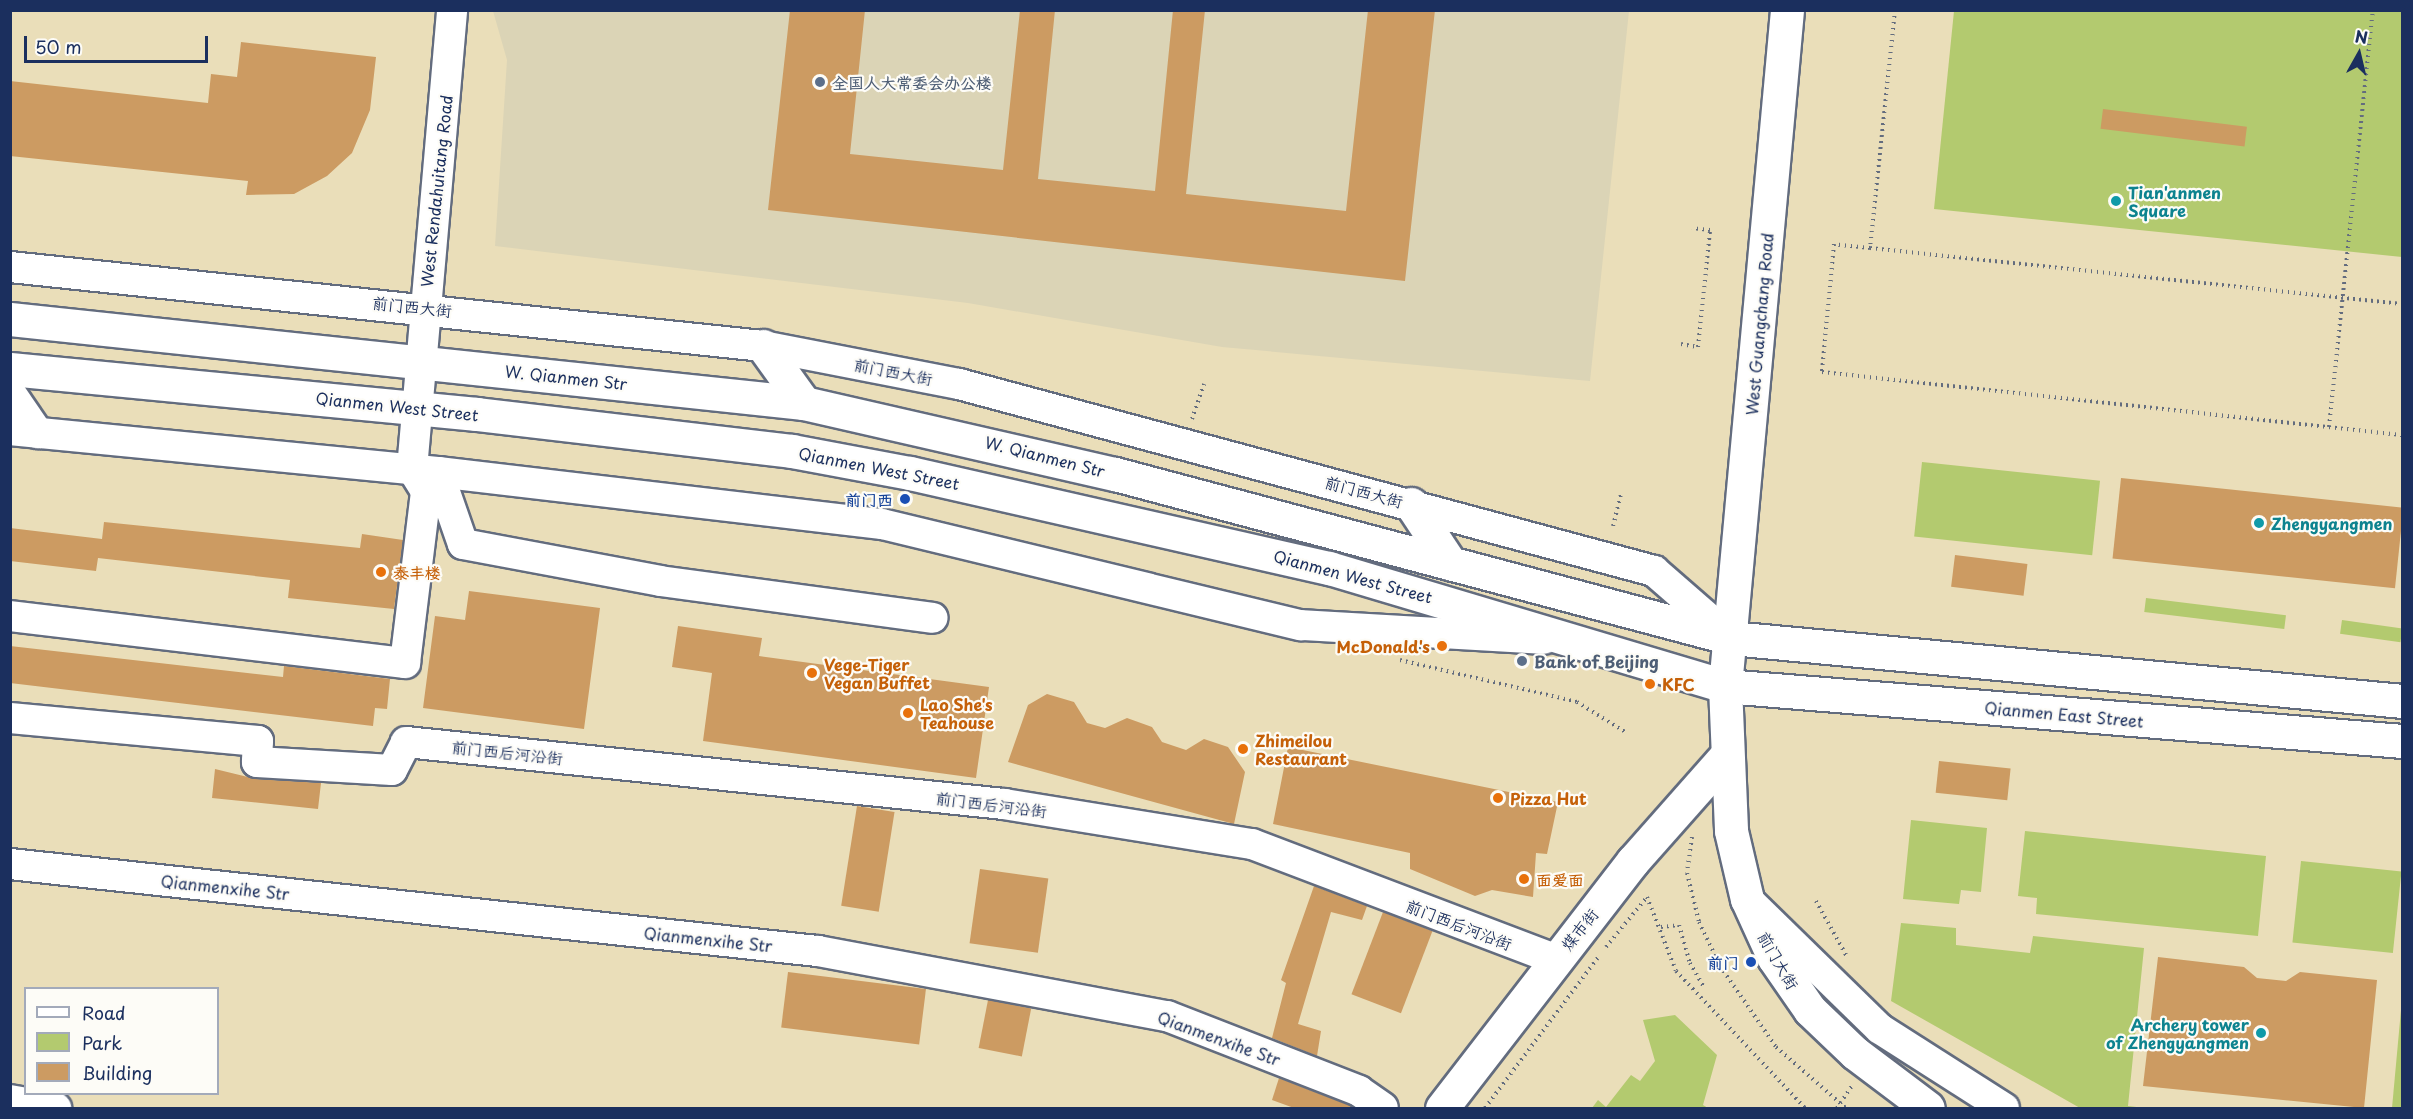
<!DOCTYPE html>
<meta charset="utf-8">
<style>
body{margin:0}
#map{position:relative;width:2413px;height:1119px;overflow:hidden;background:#eadeb9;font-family:"Playpen Sans","LXGW WenKai TC",sans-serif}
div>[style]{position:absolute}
.built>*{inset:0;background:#dbd4b6}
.green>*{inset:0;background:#b3ca6f;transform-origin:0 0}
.building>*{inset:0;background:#cc9b62;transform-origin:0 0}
.path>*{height:4px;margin-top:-2px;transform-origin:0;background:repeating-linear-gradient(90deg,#636c7e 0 1.5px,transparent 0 6px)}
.roads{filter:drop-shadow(2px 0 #636c7e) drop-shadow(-2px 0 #636c7e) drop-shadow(0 2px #636c7e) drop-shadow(0 -2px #636c7e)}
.minor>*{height:30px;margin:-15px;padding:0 15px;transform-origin:15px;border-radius:15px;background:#fff}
.major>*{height:33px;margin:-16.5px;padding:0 16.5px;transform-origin:16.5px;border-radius:16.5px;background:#fff}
.dots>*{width:16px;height:16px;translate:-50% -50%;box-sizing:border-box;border:3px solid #fdfcf7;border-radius:50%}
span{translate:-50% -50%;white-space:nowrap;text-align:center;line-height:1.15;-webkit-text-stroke:4.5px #fdfcf7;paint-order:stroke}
.service-label{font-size:16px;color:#4e5e75;font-weight:700}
.left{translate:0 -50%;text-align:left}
.street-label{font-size:16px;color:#1b2f5e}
.culture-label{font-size:16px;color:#0d838f;font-weight:700}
.right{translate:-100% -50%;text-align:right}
.transit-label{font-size:16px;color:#164399;font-weight:700}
.food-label{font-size:16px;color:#c56008;font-weight:700}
.frame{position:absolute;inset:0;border:12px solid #1b2f5e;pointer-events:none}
.legend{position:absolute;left:24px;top:987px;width:195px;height:108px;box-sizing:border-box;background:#fdfcf7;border:2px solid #a3aaba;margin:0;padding:8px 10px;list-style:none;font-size:18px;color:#1b2f5e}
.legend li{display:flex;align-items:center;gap:12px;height:30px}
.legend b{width:30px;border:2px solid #a3aaba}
.north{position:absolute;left:2329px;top:24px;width:60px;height:60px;-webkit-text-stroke:4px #fdfcf7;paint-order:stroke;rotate:8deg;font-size:16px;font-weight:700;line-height:24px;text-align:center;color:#1b2f5e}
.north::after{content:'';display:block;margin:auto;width:21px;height:27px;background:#1b2f5e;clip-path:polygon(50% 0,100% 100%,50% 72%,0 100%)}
.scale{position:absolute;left:24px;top:36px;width:184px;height:27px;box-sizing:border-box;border:3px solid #1b2f5e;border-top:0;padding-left:8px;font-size:18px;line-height:21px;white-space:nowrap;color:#1b2f5e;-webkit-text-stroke:4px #fdfcf7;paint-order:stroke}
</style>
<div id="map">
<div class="built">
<i style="clip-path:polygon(493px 11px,1629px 11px,1590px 381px,1222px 347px,968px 303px,495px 246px,507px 60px)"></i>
</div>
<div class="green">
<i style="clip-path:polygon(1954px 11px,2402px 11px,2402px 257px,1934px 209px)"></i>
<i style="left:1922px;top:462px;width:179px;height:75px;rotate:6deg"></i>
<i style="left:2146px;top:598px;width:141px;height:14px;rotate:7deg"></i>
<i style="left:2342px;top:620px;width:61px;height:14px;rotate:8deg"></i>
<i style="clip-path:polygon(1911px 820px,1987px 828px,1981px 892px,1961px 890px,1959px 904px,1903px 899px)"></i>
<i style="clip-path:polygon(2025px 831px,2266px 856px,2258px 936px,2036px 914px,2037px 898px,2018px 896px)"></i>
<i style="left:2301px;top:861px;width:101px;height:82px;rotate:6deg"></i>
<i style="clip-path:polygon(1901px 923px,1956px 928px,1956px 945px,2030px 953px,2033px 936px,2144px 948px,2128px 1106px,2145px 1108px,2080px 1108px,1891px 1001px)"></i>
<i style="clip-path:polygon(2402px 999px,2402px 1108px,2392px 1108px)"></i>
<i style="clip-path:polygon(1675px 1015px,1717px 1055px,1703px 1105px,1708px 1108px,1592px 1108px,1598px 1100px,1606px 1107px,1631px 1075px,1640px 1081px,1655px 1061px,1643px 1020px)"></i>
</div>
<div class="building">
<i style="clip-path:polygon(790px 10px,865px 10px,850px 154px,1003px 170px,1020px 10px,1055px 10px,1038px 179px,1155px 191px,1173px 10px,1205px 10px,1186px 194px,1346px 211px,1368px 10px,1435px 10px,1405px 281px,768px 210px)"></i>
<i style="clip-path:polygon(241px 42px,376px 57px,370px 110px,352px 153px,327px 176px,294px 194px,246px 195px,248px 181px,10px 156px,10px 81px,208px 103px,211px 74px,237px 77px)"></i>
<i style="left:2103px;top:109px;width:145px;height:20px;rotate:7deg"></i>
<i style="left:2121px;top:478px;width:284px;height:81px;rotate:6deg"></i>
<i style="clip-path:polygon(104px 522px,360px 548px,362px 534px,403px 540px,394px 609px,288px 598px,290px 580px,98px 558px,96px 571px,10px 561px,10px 528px,102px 539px)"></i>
<i style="left:1955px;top:555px;width:73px;height:32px;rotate:7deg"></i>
<i style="clip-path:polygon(469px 591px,600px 608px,584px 729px,423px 708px,435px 616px,465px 620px)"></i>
<i style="clip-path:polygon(678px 626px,762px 638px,759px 656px,989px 687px,976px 778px,703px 741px,712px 673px,672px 667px)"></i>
<i style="clip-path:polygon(10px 646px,283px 677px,284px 666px,390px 679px,387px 709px,375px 708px,373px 726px,10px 683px)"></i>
<i style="clip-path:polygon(1047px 694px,1074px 702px,1087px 723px,1105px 728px,1127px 718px,1152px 727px,1162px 742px,1186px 750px,1204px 739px,1228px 747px,1245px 772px,1234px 824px,1008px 762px,1028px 705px)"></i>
<i style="clip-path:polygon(1288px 747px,1558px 802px,1547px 854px,1536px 853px,1533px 897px,1492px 890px,1475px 896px,1410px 869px,1410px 853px,1273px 824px)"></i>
<i style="left:1939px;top:761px;width:72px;height:32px;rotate:6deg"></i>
<i style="clip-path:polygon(215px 769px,256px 779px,321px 783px,318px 809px,212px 798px)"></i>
<i style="left:857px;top:806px;width:38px;height:101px;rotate:9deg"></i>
<i style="left:980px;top:869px;width:69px;height:75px;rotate:8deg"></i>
<i style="clip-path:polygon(1314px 886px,1367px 906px,1362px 920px,1331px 912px,1298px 1024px,1321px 1031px,1317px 1056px,1272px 1038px,1286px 983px,1281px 980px)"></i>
<i style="left:1383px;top:912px;width:53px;height:88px;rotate:21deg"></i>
<i style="clip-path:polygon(2158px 957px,2244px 967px,2257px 978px,2286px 981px,2300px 972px,2377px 980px,2364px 1108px,2143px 1086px)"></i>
<i style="left:788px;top:972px;width:139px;height:56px;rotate:7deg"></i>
<i style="left:988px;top:1000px;width:44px;height:49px;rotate:11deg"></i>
<i style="clip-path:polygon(1279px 1078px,1351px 1106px,1354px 1108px,1294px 1108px,1272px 1100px)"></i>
</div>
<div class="path">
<i style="left:1895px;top:10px;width:239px;rotate:96deg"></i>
<i style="left:1870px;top:248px;width:535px;rotate:6.01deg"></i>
<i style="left:1870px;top:248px;width:36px;rotate:-174deg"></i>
<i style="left:1834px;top:244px;width:129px;rotate:95.4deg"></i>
<i style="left:1822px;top:372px;width:583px;rotate:6.2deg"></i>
<i style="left:1681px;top:344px;width:17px;rotate:10deg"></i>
<i style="left:1698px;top:347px;width:118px;rotate:-84.1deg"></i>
<i style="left:1710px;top:230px;width:18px;rotate:-174deg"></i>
<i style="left:1192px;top:419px;width:37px;rotate:-71deg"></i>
<i style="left:2329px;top:427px;width:419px;rotate:-84deg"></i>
<i style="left:1613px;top:526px;width:33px;rotate:-76deg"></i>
<i style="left:1400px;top:660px;width:182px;rotate:13.3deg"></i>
<i style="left:1577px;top:702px;width:59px;rotate:31.8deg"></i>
<i style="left:1692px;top:837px;width:36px;rotate:98deg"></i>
<i style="left:1687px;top:873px;width:50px;rotate:76.2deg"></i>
<i style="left:1699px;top:922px;width:49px;rotate:64.5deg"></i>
<i style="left:1720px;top:966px;width:98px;rotate:55.3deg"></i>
<i style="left:1776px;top:1047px;width:93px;rotate:41.1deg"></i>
<i style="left:1816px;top:901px;width:62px;rotate:60.9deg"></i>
<i style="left:1661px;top:927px;width:18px;rotate:-6deg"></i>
<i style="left:1679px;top:925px;width:40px;rotate:74deg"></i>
<i style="left:1690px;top:963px;width:28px;rotate:60deg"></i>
<i style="left:1606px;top:947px;width:65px;rotate:-50.6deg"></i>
<i style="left:1647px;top:897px;width:79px;rotate:68.6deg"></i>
<i style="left:1676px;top:971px;width:188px;rotate:46.7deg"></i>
<i style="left:1485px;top:1108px;width:191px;rotate:-53.1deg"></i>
<i style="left:1837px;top:1108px;width:27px;rotate:-56deg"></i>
</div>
<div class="roads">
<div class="minor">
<i style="left:10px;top:267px;width:757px;rotate:5.99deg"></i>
<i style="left:763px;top:346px;width:200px;rotate:11deg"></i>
<i style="left:959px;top:384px;width:720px;rotate:15.06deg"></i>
<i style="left:1654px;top:571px;width:102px;rotate:41deg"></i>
<i style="left:10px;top:392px;width:50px;rotate:55.7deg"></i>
<i style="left:10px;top:430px;width:430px;rotate:5.6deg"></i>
<i style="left:438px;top:472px;width:447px;rotate:6.7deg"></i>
<i style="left:882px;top:524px;width:431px;rotate:13.6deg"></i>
<i style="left:1301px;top:625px;width:243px;rotate:3.3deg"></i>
<i style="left:438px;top:472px;width:76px;rotate:70.9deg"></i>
<i style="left:463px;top:544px;width:200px;rotate:10.6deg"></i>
<i style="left:660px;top:581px;width:275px;rotate:7.7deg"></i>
<i style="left:10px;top:616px;width:398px;rotate:6.8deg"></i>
<i style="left:405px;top:663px;width:173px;rotate:-83deg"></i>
<i style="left:426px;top:491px;width:26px;rotate:-122deg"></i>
<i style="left:412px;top:469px;width:461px;rotate:-85deg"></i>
<i style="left:10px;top:718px;width:249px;rotate:5.3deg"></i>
<i style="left:258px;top:741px;width:21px;rotate:93deg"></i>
<i style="left:257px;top:762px;width:135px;rotate:3.4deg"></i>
<i style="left:392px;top:770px;width:31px;rotate:-63deg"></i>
<i style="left:406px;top:742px;width:601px;rotate:5.92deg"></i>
<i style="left:1004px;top:804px;width:251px;rotate:9.2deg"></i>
<i style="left:1252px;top:844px;width:323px;rotate:20.8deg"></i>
<i style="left:10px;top:864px;width:813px;rotate:6.15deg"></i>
<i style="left:818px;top:951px;width:355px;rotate:10.6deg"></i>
<i style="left:1167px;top:1016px;width:206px;rotate:21.3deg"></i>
<i style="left:1359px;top:1091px;width:29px;rotate:35deg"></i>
<i style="left:1754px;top:906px;width:176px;rotate:44.3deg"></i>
<i style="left:1880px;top:1029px;width:147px;rotate:32.5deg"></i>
<i style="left:10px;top:1100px;width:47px;rotate:9.9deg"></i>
</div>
<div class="major">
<i style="left:1787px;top:10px;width:679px;rotate:95.24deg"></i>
<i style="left:1725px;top:686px;width:145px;rotate:87.6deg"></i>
<i style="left:1731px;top:831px;width:70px;rotate:76.8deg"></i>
<i style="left:1747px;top:899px;width:65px;rotate:65.4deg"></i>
<i style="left:1774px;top:958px;width:63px;rotate:55.3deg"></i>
<i style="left:1810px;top:1010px;width:62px;rotate:43.7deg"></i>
<i style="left:1855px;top:1053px;width:91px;rotate:37deg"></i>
<i style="left:10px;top:319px;width:798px;rotate:6.04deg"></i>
<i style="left:804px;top:403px;width:319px;rotate:12.9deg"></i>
<i style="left:1115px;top:474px;width:637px;rotate:14.91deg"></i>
<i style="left:1731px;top:638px;width:674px;rotate:5.36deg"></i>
<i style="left:763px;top:346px;width:70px;rotate:54.3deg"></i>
<i style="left:10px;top:369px;width:469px;rotate:5.5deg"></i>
<i style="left:477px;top:414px;width:317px;rotate:6.7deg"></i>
<i style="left:792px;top:451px;width:120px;rotate:10.6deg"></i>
<i style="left:910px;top:473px;width:430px;rotate:12.8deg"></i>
<i style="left:1329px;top:568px;width:413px;rotate:16.6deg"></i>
<i style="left:1725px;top:686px;width:679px;rotate:4.64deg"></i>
<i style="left:1411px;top:504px;width:71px;rotate:56.5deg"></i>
<i style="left:1442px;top:1108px;width:312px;rotate:-52.3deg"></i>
<i style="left:1633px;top:861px;width:139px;rotate:-48.5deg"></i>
</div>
</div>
<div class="dots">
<i style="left:820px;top:82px;background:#5c6f8a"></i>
<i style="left:2116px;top:201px;background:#0f9aa8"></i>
<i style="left:905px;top:499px;background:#1a4fb4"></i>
<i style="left:2259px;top:523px;background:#0f9aa8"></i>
<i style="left:381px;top:572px;background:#e8710a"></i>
<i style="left:1442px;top:646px;background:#e8710a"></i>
<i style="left:1522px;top:661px;background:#5c6f8a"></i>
<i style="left:812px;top:673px;background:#e8710a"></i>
<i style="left:1650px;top:684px;background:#e8710a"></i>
<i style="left:908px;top:713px;background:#e8710a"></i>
<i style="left:1243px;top:749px;background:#e8710a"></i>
<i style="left:1498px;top:798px;background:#e8710a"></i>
<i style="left:1524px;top:879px;background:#e8710a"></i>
<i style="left:1751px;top:962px;background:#1a4fb4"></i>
<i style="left:2261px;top:1033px;background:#0f9aa8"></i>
</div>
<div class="service-label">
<span class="left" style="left:832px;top:82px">全国人大常委会办公楼</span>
<span class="left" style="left:1534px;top:661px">Bank of Beijing</span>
</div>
<div class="street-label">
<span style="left:436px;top:191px;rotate:-84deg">West Rendahuitang Road</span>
<span style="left:412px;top:306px;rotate:6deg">前门西大街</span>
<span style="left:1759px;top:324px;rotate:-85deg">West Guangchang Road</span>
<span style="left:893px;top:371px;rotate:11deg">前门西大街</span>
<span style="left:566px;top:377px;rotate:6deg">W. Qianmen Str</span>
<span style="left:397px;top:406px;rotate:6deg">Qianmen West Street</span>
<span style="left:1045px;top:456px;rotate:14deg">W. Qianmen Str</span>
<span style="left:879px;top:468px;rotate:11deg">Qianmen West Street</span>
<span style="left:1364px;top:491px;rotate:15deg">前门西大街</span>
<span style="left:1353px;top:576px;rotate:15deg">Qianmen West Street</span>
<span style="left:2064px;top:714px;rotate:5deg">Qianmen East Street</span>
<span style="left:507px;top:752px;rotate:6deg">前门西后河沿街</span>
<span style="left:991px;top:804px;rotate:7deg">前门西后河沿街</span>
<span style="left:225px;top:887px;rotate:6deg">Qianmenxihe Str</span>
<span style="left:1459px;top:924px;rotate:21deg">前门西后河沿街</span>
<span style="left:1579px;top:929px;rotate:-51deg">煤市街</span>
<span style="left:708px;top:939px;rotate:6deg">Qianmenxihe Str</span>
<span style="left:1779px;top:960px;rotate:60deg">前门大街</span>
<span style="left:1219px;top:1038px;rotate:20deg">Qianmenxihe Str</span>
</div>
<div class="culture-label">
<span class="left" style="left:2128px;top:201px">Tian'anmen<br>Square</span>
<span class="left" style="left:2271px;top:523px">Zhengyangmen</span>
<span class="right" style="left:2249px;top:1033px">Archery tower<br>of Zhengyangmen</span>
</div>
<div class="transit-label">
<span class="right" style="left:893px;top:499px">前门西</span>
<span class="right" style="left:1739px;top:962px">前门</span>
</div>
<div class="food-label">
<span class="left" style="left:393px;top:572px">泰丰楼</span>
<span class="right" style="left:1430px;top:646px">McDonald's</span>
<span class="left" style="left:824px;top:673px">Vege-Tiger<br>Vegan Buffet</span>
<span class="left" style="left:1662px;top:684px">KFC</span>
<span class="left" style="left:920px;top:713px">Lao She's<br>Teahouse</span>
<span class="left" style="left:1255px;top:749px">Zhimeilou<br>Restaurant</span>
<span class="left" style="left:1510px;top:798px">Pizza Hut</span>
<span class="left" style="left:1536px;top:879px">面爱面</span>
</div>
<div class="frame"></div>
<ul class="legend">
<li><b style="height:8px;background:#fff"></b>Road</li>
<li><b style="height:16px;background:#b3ca6f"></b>Park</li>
<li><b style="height:16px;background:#cc9b62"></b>Building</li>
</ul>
<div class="north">N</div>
<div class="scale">50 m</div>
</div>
